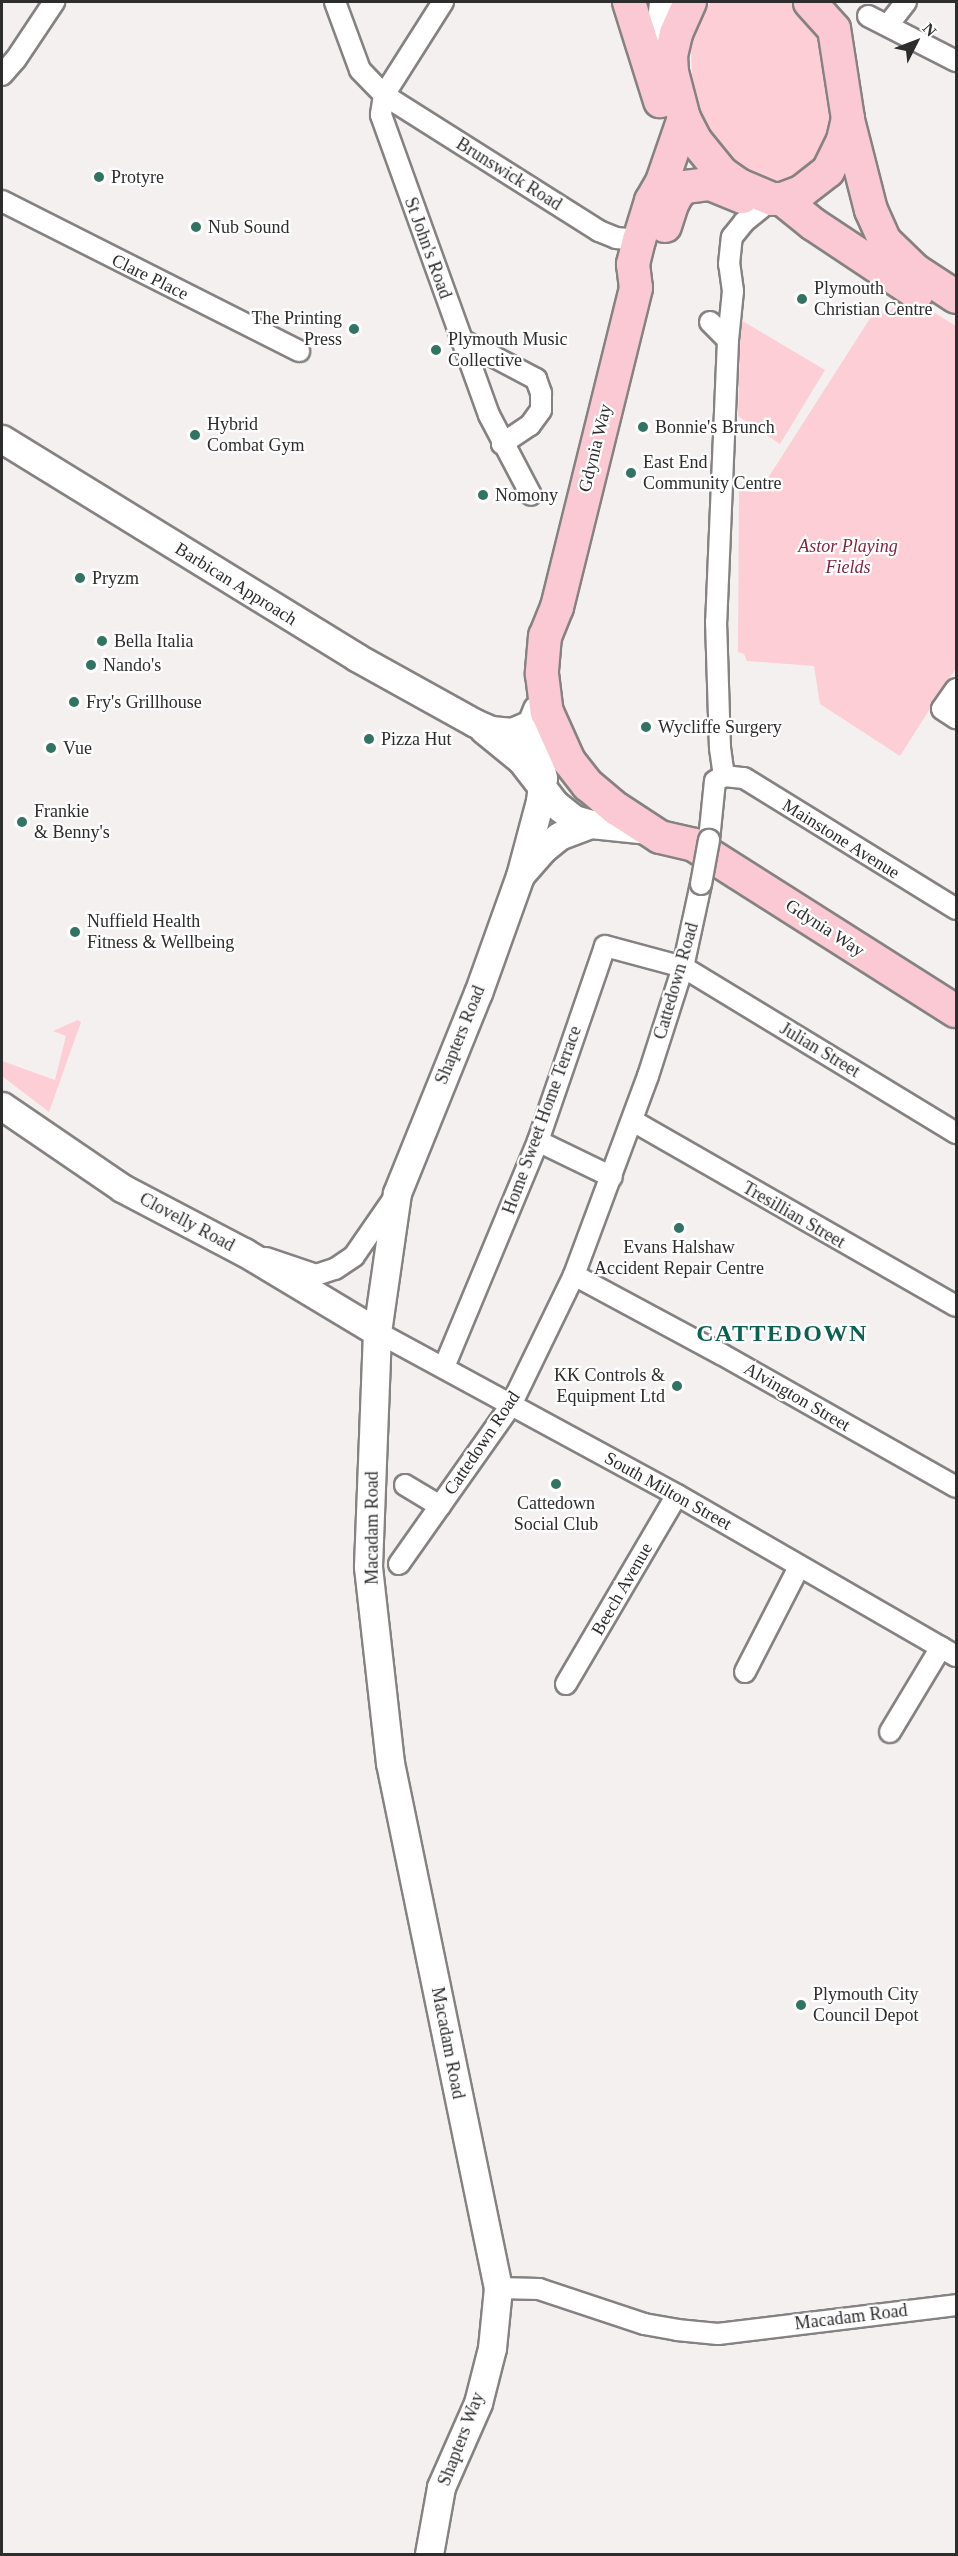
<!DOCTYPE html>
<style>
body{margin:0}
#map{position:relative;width:958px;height:2556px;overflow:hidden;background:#f4f0f0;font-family:Georgia,serif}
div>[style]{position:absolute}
.green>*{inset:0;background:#fdced6}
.roads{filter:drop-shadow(2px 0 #868282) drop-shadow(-2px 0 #868282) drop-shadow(0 2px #868282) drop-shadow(0 -2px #868282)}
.street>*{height:20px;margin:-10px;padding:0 10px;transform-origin:10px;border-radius:10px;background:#fff}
.secondary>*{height:27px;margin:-13.5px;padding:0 13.5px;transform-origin:13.5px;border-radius:13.5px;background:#fff}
.primary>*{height:32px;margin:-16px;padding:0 16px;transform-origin:16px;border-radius:16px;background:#fac9d3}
.bridges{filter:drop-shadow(2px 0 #868282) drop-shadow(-2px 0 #868282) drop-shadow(0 2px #868282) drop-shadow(0 -2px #868282)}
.street-bridge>*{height:20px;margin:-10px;padding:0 10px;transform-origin:10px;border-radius:10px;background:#fff}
.dots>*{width:16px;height:16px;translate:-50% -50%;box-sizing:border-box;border:3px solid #fffefe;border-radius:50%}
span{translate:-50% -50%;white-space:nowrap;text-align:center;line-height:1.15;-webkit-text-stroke:4.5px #fffefe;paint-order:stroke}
.street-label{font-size:18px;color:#2e2d2d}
.poi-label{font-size:18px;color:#2e2d2d}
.left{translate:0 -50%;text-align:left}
.right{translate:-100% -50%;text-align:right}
.park-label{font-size:18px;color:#802640;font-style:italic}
.district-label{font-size:24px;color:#0c6251;font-weight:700;letter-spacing:1.5px}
.frame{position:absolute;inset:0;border:3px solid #2e2d2d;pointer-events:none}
.north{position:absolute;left:886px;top:12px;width:60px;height:60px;-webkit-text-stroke:4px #fffefe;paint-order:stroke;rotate:48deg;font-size:16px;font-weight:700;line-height:24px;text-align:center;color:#2e2d2d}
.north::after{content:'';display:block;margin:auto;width:21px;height:27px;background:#2e2d2d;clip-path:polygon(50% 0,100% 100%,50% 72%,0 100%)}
</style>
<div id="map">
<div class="green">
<i style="clip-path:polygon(711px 2px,798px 2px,820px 34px,834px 130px,811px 172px,772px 186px,735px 165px,721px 150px,708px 128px,699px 106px,692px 77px,691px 48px,696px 22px)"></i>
<i style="clip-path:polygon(893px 307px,925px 307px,956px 326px,956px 668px,900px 756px,820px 704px,814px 666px,747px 661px,744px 654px,738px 652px,739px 491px,759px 492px,876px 309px,886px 315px)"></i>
<i style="clip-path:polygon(741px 320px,825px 370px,780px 444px,738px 416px)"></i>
<i style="clip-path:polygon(78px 1020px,81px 1022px,49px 1112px,2px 1076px,2px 1061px,55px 1080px,66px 1036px,53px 1031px)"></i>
</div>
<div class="roads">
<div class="street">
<i style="left:335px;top:2px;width:72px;rotate:69.8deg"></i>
<i style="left:360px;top:70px;width:35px;rotate:46deg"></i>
<i style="left:384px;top:95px;width:254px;rotate:32.3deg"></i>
<i style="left:599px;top:231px;width:18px;rotate:22deg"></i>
<i style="left:616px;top:238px;width:23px;rotate:5deg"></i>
<i style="left:443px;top:2px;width:110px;rotate:122.4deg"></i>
<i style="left:384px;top:95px;width:20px;rotate:99deg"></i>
<i style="left:381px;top:115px;width:319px;rotate:70.2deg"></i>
<i style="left:489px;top:415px;width:90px;rotate:62.3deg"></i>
<i style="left:868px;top:16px;width:99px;rotate:27.1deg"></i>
<i style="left:888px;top:25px;width:29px;rotate:-52deg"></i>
<i style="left:2px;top:75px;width:21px;rotate:-49deg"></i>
<i style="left:16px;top:59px;width:69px;rotate:-56.3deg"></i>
<i style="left:2px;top:201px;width:333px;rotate:26.8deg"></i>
<i style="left:710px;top:322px;width:25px;rotate:45deg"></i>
<i style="left:728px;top:340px;width:281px;rotate:92.4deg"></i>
<i style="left:716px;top:621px;width:127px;rotate:88.2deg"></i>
<i style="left:720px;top:748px;width:28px;rotate:82deg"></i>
<i style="left:462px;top:340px;width:84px;rotate:27.8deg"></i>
<i style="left:536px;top:379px;width:15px;rotate:70deg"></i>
<i style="left:541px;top:393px;width:17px;rotate:90deg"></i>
<i style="left:541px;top:410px;width:19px;rotate:126deg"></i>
<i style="left:530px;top:425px;width:34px;rotate:146deg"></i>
<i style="left:728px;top:340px;width:49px;rotate:-84.2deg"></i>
<i style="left:733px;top:291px;width:27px;rotate:-98deg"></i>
<i style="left:729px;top:264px;width:27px;rotate:-84deg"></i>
<i style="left:732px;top:237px;width:19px;rotate:-51deg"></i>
<i style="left:744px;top:222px;width:36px;rotate:-39deg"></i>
<i style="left:956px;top:689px;width:24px;rotate:125deg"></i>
<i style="left:942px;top:709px;width:17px;rotate:33deg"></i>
<i style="left:724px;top:776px;width:20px;rotate:6deg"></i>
<i style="left:744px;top:778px;width:249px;rotate:31.7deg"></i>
<i style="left:709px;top:840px;width:59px;rotate:-84.2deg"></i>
<i style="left:715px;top:781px;width:10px;rotate:-29deg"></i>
<i style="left:633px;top:1121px;width:372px;rotate:29.8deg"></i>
<i style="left:538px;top:1141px;width:82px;rotate:25.9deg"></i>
<i style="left:266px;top:1258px;width:53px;rotate:18.8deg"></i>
<i style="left:316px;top:1275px;width:20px;rotate:-18deg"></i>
<i style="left:335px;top:1269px;width:23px;rotate:-34deg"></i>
<i style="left:354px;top:1256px;width:70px;rotate:-55.4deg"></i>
<i style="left:574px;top:1275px;width:167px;rotate:28.3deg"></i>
<i style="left:721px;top:1354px;width:270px;rotate:29.5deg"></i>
<i style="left:377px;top:1332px;width:341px;rotate:28.5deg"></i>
<i style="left:677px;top:1495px;width:322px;rotate:30deg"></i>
<i style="left:444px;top:1367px;width:245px;rotate:-67.4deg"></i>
<i style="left:538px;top:1141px;width:206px;rotate:-71deg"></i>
<i style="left:605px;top:946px;width:81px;rotate:15.1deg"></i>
<i style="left:683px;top:967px;width:320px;rotate:31.3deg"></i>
<i style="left:405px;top:1485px;width:41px;rotate:31deg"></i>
<i style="left:399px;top:1564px;width:194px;rotate:-54.8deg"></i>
<i style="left:511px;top:1405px;width:144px;rotate:-64.1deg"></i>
<i style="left:574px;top:1275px;width:212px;rotate:-69.6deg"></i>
<i style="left:648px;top:1076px;width:114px;rotate:-72.2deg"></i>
<i style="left:683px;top:967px;width:85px;rotate:-77.8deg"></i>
<i style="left:745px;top:1672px;width:118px;rotate:-62.8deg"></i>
<i style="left:566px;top:1684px;width:219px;rotate:-59.6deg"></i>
<i style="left:890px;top:1732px;width:99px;rotate:-59deg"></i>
<i style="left:498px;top:2288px;width:41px;rotate:1.4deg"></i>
<i style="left:539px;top:2289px;width:111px;rotate:18.4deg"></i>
<i style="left:644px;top:2324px;width:34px;rotate:10deg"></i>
<i style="left:677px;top:2330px;width:41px;rotate:5.6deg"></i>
<i style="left:718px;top:2334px;width:240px;rotate:-6.9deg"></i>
</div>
<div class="secondary">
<i style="left:663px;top:2px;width:19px;rotate:96deg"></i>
<i style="left:661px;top:21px;width:35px;rotate:74deg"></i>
<i style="left:2px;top:439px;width:416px;rotate:31.6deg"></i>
<i style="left:356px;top:657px;width:136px;rotate:29deg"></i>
<i style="left:475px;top:723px;width:17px;rotate:24deg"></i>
<i style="left:491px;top:730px;width:21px;rotate:5deg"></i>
<i style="left:512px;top:732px;width:21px;rotate:-23deg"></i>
<i style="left:531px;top:724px;width:16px;rotate:-68deg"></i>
<i style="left:483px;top:729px;width:49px;rotate:39.2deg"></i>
<i style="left:521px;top:760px;width:56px;rotate:52.3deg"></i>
<i style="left:555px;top:804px;width:24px;rotate:38deg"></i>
<i style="left:574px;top:819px;width:18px;rotate:16deg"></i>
<i style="left:591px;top:824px;width:58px;rotate:5.9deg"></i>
<i style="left:523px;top:872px;width:30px;rotate:-49deg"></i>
<i style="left:543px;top:849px;width:21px;rotate:-39deg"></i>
<i style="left:559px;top:836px;width:34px;rotate:-21deg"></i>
<i style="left:2px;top:1106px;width:145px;rotate:34.3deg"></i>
<i style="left:122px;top:1188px;width:138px;rotate:27.7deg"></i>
<i style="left:244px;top:1252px;width:155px;rotate:31deg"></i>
<i style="left:429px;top:2554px;width:68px;rotate:-79.8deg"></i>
<i style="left:441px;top:2487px;width:92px;rotate:-66.2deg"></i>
<i style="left:478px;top:2403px;width:57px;rotate:-75.7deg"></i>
<i style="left:492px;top:2348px;width:60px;rotate:-84.3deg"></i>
<i style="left:498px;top:2288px;width:536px;rotate:-101.62deg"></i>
<i style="left:390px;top:1763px;width:198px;rotate:-96.4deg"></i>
<i style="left:368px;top:1566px;width:234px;rotate:-87.8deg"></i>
<i style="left:377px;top:1332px;width:140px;rotate:-81.8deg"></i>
<i style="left:397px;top:1193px;width:216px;rotate:-68deg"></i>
<i style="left:478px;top:993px;width:124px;rotate:-70.3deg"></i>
<i style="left:520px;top:876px;width:78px;rotate:-75.1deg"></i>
<i style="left:540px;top:801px;width:23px;rotate:-83deg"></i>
<i style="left:543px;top:778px;width:55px;rotate:-102.5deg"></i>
</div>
<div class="primary">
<i style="left:629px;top:2px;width:104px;rotate:72.6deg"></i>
<i style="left:690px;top:2px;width:35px;rotate:114deg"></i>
<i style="left:676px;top:34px;width:22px;rotate:103deg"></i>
<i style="left:671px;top:55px;width:17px;rotate:87deg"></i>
<i style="left:672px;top:72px;width:48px;rotate:75.4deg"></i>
<i style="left:684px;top:118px;width:25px;rotate:63deg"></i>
<i style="left:695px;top:140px;width:43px;rotate:50.7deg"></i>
<i style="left:722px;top:173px;width:21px;rotate:35deg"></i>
<i style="left:739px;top:185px;width:36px;rotate:23deg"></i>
<i style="left:772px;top:199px;width:10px"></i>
<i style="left:782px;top:199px;width:20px;rotate:-20deg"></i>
<i style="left:801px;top:192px;width:34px;rotate:-38deg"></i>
<i style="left:828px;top:171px;width:34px;rotate:-64deg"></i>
<i style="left:843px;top:140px;width:22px;rotate:-77deg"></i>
<i style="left:848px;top:119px;width:91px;rotate:-98.8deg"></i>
<i style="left:834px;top:29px;width:36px;rotate:-132deg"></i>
<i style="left:684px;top:118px;width:68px;rotate:109deg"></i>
<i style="left:662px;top:182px;width:22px;rotate:120deg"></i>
<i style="left:651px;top:201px;width:41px;rotate:107.1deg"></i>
<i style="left:639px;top:240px;width:25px;rotate:104deg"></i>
<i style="left:633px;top:264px;width:24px;rotate:83deg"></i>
<i style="left:636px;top:288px;width:329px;rotate:103.9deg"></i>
<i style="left:557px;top:607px;width:31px;rotate:112deg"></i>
<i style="left:545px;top:636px;width:38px;rotate:95deg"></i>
<i style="left:542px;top:674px;width:38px;rotate:83deg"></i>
<i style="left:547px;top:712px;width:54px;rotate:65.8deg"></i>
<i style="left:569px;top:761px;width:31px;rotate:52deg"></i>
<i style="left:588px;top:785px;width:38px;rotate:40deg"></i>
<i style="left:617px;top:809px;width:51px;rotate:33.1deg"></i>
<i style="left:660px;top:837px;width:35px;rotate:13deg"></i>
<i style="left:694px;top:845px;width:310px;rotate:32.4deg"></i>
<i style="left:848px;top:120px;width:93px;rotate:75.7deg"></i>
<i style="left:871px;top:210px;width:34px;rotate:66deg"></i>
<i style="left:885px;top:241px;width:42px;rotate:44deg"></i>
<i style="left:915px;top:270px;width:49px;rotate:33.4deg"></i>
<i style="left:782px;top:199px;width:40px;rotate:39deg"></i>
<i style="left:813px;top:224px;width:125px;rotate:33.6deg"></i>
<i style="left:665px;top:226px;width:23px;rotate:-72deg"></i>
<i style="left:672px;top:204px;width:13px;rotate:-61deg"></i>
<i style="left:678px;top:193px;width:9px;rotate:-41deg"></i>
<i style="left:685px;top:187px;width:25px;rotate:-7deg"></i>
<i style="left:710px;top:184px;width:35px;rotate:22deg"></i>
</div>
</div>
<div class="bridges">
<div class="street-bridge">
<i style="left:701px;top:884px;width:45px;rotate:-79.7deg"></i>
</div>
</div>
<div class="dots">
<i style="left:99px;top:177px;background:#327464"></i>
<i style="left:196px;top:227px;background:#327464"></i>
<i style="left:802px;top:299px;background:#327464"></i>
<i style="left:354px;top:329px;background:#327464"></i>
<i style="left:436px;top:350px;background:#327464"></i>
<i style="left:643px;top:427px;background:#327464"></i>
<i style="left:195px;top:435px;background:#327464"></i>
<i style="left:631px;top:473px;background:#327464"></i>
<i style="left:483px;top:495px;background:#327464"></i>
<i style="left:80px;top:578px;background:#327464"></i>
<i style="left:102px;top:641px;background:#327464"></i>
<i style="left:91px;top:665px;background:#327464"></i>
<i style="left:74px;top:702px;background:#327464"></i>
<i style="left:646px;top:727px;background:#327464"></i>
<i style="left:369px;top:739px;background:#327464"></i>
<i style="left:51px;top:748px;background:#327464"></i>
<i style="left:22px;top:822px;background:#327464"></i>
<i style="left:75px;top:932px;background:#327464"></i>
<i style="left:679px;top:1228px;background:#327464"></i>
<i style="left:677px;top:1386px;background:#327464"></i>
<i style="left:556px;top:1484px;background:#327464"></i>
<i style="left:801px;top:2005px;background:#327464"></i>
</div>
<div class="street-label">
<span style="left:509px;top:174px;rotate:32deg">Brunswick Road</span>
<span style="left:428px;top:248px;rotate:70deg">St John's Road</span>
<span style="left:150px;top:277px;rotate:26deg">Clare Place</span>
<span style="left:595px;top:448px;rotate:-76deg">Gdynia Way</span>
<span style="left:236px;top:584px;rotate:32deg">Barbican Approach</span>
<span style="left:841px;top:839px;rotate:32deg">Mainstone Avenue</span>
<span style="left:825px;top:928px;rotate:33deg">Gdynia Way</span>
<span style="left:676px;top:981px;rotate:-74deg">Cattedown Road</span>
<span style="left:460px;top:1035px;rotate:-68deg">Shapters Road</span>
<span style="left:820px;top:1050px;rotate:31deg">Julian Street</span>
<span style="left:542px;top:1120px;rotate:-70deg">Home Sweet Home Terrace</span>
<span style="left:794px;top:1215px;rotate:30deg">Tresillian Street</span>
<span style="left:187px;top:1222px;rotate:28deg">Clovelly Road</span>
<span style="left:797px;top:1397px;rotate:30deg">Alvington Street</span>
<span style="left:482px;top:1443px;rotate:-56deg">Cattedown Road</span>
<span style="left:668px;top:1491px;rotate:29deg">South Milton Street</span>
<span style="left:372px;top:1528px;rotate:-90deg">Macadam Road</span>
<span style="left:622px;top:1589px;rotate:-60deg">Beech Avenue</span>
<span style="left:448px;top:2043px;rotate:79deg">Macadam Road</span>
<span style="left:851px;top:2317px;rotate:-7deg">Macadam Road</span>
<span style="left:461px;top:2439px;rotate:-69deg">Shapters Way</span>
</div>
<div class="poi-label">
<span class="left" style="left:111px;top:177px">Protyre</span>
<span class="left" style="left:208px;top:227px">Nub Sound</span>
<span class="left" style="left:814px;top:299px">Plymouth<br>Christian Centre</span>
<span class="right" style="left:342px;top:329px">The Printing<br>Press</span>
<span class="left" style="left:448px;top:350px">Plymouth Music<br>Collective</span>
<span class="left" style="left:207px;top:435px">Hybrid<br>Combat Gym</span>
<span class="left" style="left:655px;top:427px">Bonnie's Brunch</span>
<span class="left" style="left:643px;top:473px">East End<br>Community Centre</span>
<span class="left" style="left:495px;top:495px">Nomony</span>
<span class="left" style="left:92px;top:578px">Pryzm</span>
<span class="left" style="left:114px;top:641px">Bella Italia</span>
<span class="left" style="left:103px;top:665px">Nando's</span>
<span class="left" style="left:86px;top:702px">Fry's Grillhouse</span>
<span class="left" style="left:658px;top:727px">Wycliffe Surgery</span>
<span class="left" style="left:381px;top:739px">Pizza Hut</span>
<span class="left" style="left:63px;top:748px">Vue</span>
<span class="left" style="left:34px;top:822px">Frankie<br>&amp; Benny's</span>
<span class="left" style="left:87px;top:932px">Nuffield Health<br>Fitness &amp; Wellbeing</span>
<span style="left:679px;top:1258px">Evans Halshaw<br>Accident Repair Centre</span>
<span class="right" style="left:665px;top:1386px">KK Controls &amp;<br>Equipment Ltd</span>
<span style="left:556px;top:1514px">Cattedown<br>Social Club</span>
<span class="left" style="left:813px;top:2005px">Plymouth City<br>Council Depot</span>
</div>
<div class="park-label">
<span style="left:848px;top:557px">Astor Playing<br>Fields</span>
</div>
<div class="district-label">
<span style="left:782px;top:1334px">CATTEDOWN</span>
</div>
<div class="frame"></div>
<div class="north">N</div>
</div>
